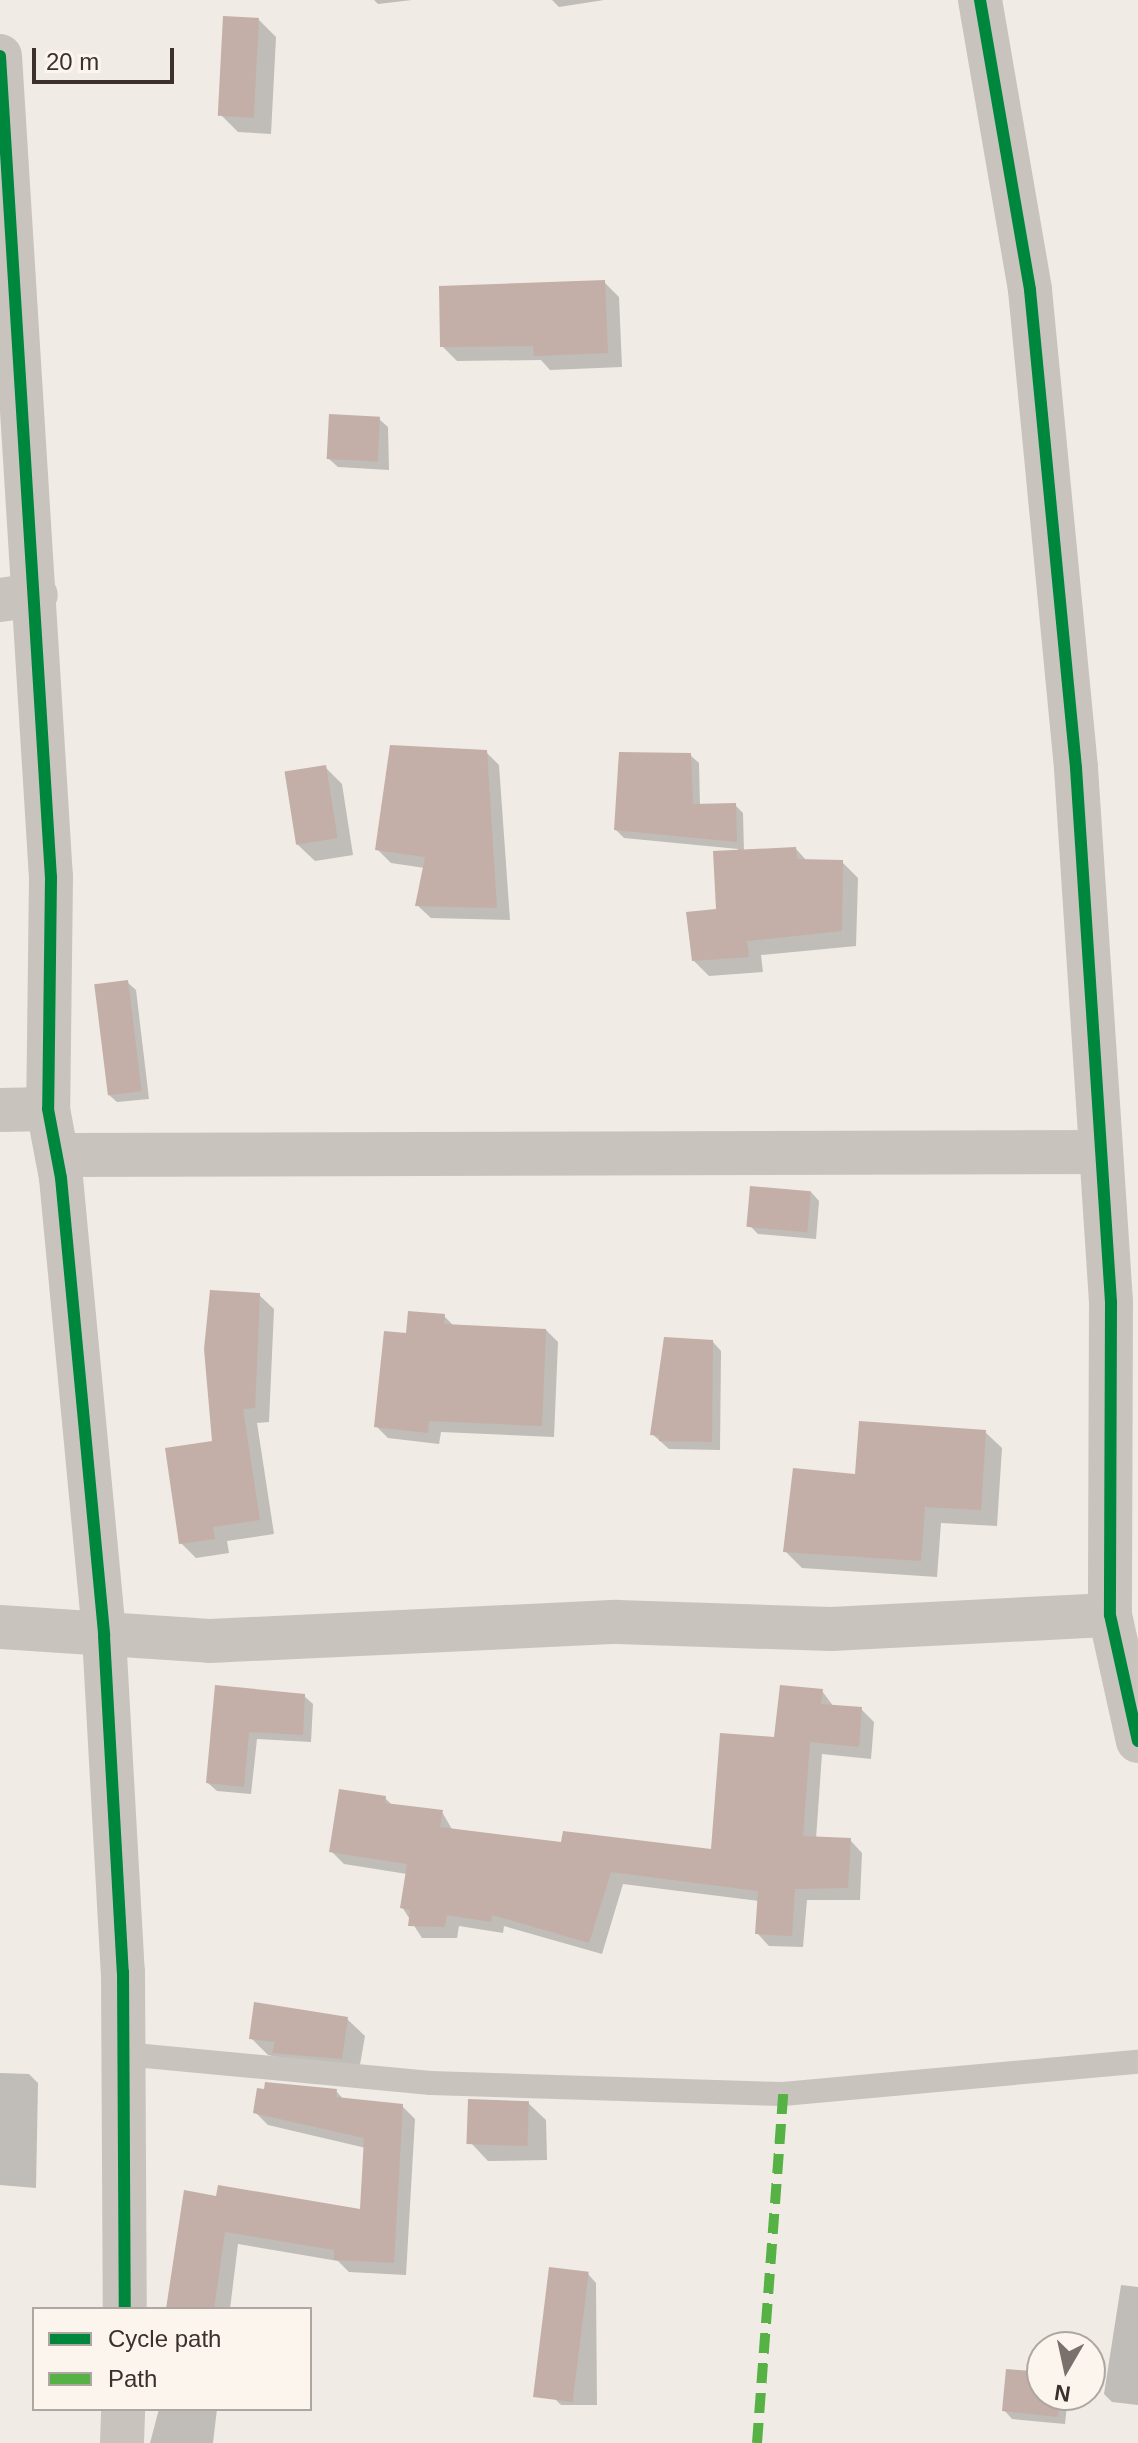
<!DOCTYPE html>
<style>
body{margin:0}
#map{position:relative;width:1138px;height:2443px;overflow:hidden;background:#f0ebe5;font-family:Helvetica,sans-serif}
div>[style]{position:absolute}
.shadow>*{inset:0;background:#0003}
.building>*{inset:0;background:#c3afa7;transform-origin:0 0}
.lane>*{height:24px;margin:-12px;padding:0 12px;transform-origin:12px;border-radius:12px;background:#c9c3be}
.street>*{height:44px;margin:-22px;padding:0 22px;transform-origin:22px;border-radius:22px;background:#c9c3be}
.quiet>*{height:10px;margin-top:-5px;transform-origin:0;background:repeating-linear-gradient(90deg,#57b246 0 20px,transparent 0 30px)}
.cycleway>*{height:12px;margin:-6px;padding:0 6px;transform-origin:6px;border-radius:6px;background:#00873e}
span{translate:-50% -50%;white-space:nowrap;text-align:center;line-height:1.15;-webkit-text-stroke:8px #fbf5ee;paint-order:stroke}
.legend{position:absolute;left:32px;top:2307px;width:280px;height:104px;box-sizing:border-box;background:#fbf5ee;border:2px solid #aea6a0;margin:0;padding:10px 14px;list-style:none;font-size:24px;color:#3b302b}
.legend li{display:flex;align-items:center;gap:16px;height:40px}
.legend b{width:40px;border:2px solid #aea6a0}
.north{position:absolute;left:1026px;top:2331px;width:80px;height:80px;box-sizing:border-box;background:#fbf5ee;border:2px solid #aea6a0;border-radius:50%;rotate:189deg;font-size:22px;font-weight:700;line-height:32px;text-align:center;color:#3b302b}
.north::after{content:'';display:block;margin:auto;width:28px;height:36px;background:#7a716c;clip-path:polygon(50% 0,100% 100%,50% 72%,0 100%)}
.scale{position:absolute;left:32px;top:48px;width:142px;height:36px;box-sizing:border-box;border:4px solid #3b302b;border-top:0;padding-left:10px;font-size:24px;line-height:28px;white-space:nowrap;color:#3b302b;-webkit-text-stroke:6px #fbf5ee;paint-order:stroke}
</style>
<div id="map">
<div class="shadow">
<i style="clip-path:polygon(374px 0,412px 0,378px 4px)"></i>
<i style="clip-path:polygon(552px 0,604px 0,559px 7px)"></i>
<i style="clip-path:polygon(259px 20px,276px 37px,271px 134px,238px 132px,221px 115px)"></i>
<i style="clip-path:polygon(604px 282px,619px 297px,622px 367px,550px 370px,541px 360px,457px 361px,442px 346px)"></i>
<i style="clip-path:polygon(379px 419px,388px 427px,389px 470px,338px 467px,329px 459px)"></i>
<i style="clip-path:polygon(486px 752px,499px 765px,510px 920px,431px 918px,417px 905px,425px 868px,391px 863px,377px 849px)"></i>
<i style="clip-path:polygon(690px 755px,699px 763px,700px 806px,735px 805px,743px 813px,744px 852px,796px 849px,807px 861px,842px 862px,858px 878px,856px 946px,761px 955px,763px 972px,709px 976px,694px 961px,718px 911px,738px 849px,624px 838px,616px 830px)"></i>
<i style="clip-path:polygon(325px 767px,342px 784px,353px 855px,315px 861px,297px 844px)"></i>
<i style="clip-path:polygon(127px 982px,136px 990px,149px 1099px,117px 1102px,108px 1094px)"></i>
<i style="clip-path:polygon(811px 1192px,819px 1201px,816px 1239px,758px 1234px,750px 1226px)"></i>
<i style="clip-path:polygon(259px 1295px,274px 1309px,269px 1422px,257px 1423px,274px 1534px,227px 1541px,229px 1553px,196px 1558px,181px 1543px)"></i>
<i style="clip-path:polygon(444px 1316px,454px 1326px,546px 1330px,558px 1342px,554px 1437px,441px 1432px,439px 1444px,388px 1438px,376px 1426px,408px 1336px)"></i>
<i style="clip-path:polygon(713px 1342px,721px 1351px,720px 1450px,669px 1449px,652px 1434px)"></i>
<i style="clip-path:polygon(985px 1432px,1002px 1448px,997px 1526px,941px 1523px,937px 1577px,802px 1568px,785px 1551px,857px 1477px)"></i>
<i style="clip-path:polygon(216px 1688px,304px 1696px,313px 1704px,311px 1742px,257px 1739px,251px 1794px,217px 1791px,208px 1783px)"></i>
<i style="clip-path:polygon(822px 1691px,834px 1707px,861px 1709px,874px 1722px,871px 1759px,822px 1754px,816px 1839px,850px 1840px,862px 1853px,860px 1900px,807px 1900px,803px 1947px,769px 1946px,757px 1933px,759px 1901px,623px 1884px,602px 1954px,504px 1926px,503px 1933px,459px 1926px,457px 1938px,422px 1938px,402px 1907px,407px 1874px,344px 1864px,332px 1852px,385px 1798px,393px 1806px,442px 1812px,453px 1831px,563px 1845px,713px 1851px,776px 1739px)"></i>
<i style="clip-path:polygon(347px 2019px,365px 2036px,358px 2076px,268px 2055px,251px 2038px)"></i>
<i style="clip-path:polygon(0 2073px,29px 2074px,38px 2083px,36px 2188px,0 2185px)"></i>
<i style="clip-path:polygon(336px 2091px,344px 2100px,402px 2106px,415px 2119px,406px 2275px,349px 2272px,338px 2261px,238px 2244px,230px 2309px,171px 2309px,218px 2199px,362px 2211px,366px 2148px,268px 2125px,255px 2112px)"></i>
<i style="clip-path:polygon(528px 2103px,546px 2120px,547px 2160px,488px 2161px,471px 2143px)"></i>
<i style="clip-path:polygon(588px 2274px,596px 2283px,597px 2405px,561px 2405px,553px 2397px)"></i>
<i style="clip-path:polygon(1121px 2285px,1138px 2287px,1138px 2405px,1112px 2402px,1104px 2394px)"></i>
<i style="clip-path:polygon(1042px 2374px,1042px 2395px,1068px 2395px,1065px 2424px,1012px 2419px,1004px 2410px)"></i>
<i style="clip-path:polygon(159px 2409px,217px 2409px,213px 2443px,150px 2443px)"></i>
</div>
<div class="building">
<i style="left:223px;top:16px;width:36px;height:100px;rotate:3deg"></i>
<i style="clip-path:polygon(605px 280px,608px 353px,534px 356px,533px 346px,440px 347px,439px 286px)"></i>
<i style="left:329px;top:414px;width:51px;height:45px;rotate:3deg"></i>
<i style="clip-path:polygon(390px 745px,487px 750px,497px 908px,415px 906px,425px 857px,375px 850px)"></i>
<i style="clip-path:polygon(619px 752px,691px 753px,693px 804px,736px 803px,737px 842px,614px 830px)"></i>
<i style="left:326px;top:765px;width:74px;height:42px;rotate:81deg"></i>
<i style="clip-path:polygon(796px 847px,797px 859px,843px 860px,842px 931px,747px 941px,749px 957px,692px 961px,686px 912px,716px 909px,713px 851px)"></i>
<i style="left:128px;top:980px;width:112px;height:34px;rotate:83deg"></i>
<i style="left:750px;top:1186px;width:61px;height:41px;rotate:5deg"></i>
<i style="clip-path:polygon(210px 1290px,260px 1293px,255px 1408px,243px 1409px,260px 1520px,213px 1527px,215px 1539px,179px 1544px,165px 1448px,212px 1441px,204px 1349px)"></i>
<i style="clip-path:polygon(408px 1311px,445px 1314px,444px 1324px,546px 1329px,542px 1426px,429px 1421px,428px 1433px,374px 1427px,384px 1331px,406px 1333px)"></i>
<i style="clip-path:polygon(664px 1337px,713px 1340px,712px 1442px,659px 1441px,659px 1436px,650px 1435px)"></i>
<i style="clip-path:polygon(859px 1421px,986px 1430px,981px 1510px,925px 1507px,921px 1561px,783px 1552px,793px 1468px,855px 1474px)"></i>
<i style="clip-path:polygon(215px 1685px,305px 1694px,303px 1735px,249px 1732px,244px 1787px,206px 1783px)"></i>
<i style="clip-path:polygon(780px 1685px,823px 1689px,821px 1704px,862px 1707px,859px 1747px,810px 1742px,803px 1836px,851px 1838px,848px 1888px,795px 1889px,792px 1936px,755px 1934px,758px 1891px,611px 1872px,589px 1943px,492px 1915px,491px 1922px,447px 1915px,445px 1927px,408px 1926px,410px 1910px,400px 1908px,407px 1864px,329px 1852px,339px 1789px,386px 1796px,385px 1803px,443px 1810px,440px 1827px,561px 1842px,563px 1831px,711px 1849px,720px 1733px,774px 1737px)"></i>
<i style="clip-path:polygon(254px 2002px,348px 2017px,342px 2059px,272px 2053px,275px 2042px,249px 2039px)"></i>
<i style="clip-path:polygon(265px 2082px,337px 2089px,336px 2097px,403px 2104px,394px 2263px,334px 2260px,334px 2250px,225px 2232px,214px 2309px,166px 2309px,184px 2190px,216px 2196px,218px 2185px,360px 2209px,364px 2138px,253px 2113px,257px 2088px,264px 2089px)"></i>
<i style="left:468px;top:2099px;width:61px;height:45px;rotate:2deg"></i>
<i style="left:549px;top:2267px;width:40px;height:131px;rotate:7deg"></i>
<i style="clip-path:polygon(1006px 2369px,1042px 2372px,1042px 2395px,1060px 2395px,1058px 2417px,1002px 2411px)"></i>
</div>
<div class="lane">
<i style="left:124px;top:2054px;width:308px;rotate:5.4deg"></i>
<i style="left:431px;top:2083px;width:352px;rotate:1.8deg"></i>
<i style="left:783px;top:2094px;width:356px;rotate:-5.2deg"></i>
</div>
<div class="street">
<i style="left:980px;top:0;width:294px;rotate:80.2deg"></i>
<i style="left:1030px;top:290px;width:480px;rotate:84.5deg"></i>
<i style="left:1076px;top:768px;width:535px;rotate:86.25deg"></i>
<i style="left:1111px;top:1302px;width:313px;rotate:90.2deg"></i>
<i style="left:1110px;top:1615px;width:129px;rotate:77.5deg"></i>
<i style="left:0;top:56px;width:823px;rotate:86.45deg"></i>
<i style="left:51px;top:877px;width:232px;rotate:90.7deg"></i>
<i style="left:48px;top:1109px;width:70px;rotate:79.3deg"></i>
<i style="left:61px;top:1178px;width:460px;rotate:84.6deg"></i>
<i style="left:104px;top:1636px;width:337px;rotate:86.8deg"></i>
<i style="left:123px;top:1972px;width:337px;rotate:89.7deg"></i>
<i style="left:0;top:600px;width:36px;rotate:-8deg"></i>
<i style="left:0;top:1110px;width:48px;rotate:-1.2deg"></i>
<i style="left:57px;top:1155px;width:1044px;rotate:-0.16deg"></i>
<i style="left:0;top:1627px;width:210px;rotate:3.8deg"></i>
<i style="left:210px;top:1641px;width:407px;rotate:-2.7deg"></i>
<i style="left:617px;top:1622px;width:214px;rotate:1.9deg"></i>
<i style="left:831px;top:1629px;width:279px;rotate:-2.9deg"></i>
<i style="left:122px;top:2443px;width:34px;rotate:-88deg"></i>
</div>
<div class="quiet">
<i style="left:757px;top:2443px;width:350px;rotate:-85.7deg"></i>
</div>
<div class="cycleway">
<i style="left:980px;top:0;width:294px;rotate:80.2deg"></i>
<i style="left:1030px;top:290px;width:480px;rotate:84.5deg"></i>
<i style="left:1076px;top:768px;width:535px;rotate:86.25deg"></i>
<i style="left:1111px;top:1302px;width:313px;rotate:90.2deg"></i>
<i style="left:1110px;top:1615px;width:129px;rotate:77.5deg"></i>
<i style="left:0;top:56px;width:823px;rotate:86.45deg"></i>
<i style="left:51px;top:877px;width:232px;rotate:90.7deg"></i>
<i style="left:48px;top:1109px;width:70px;rotate:79.3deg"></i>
<i style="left:61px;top:1178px;width:460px;rotate:84.6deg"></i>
<i style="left:104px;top:1636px;width:337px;rotate:86.8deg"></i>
<i style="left:123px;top:1972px;width:337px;rotate:89.7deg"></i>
</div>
<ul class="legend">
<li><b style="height:10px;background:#00873e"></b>Cycle path</li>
<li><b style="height:10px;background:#57b246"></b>Path</li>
</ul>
<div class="north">N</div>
<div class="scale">20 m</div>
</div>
